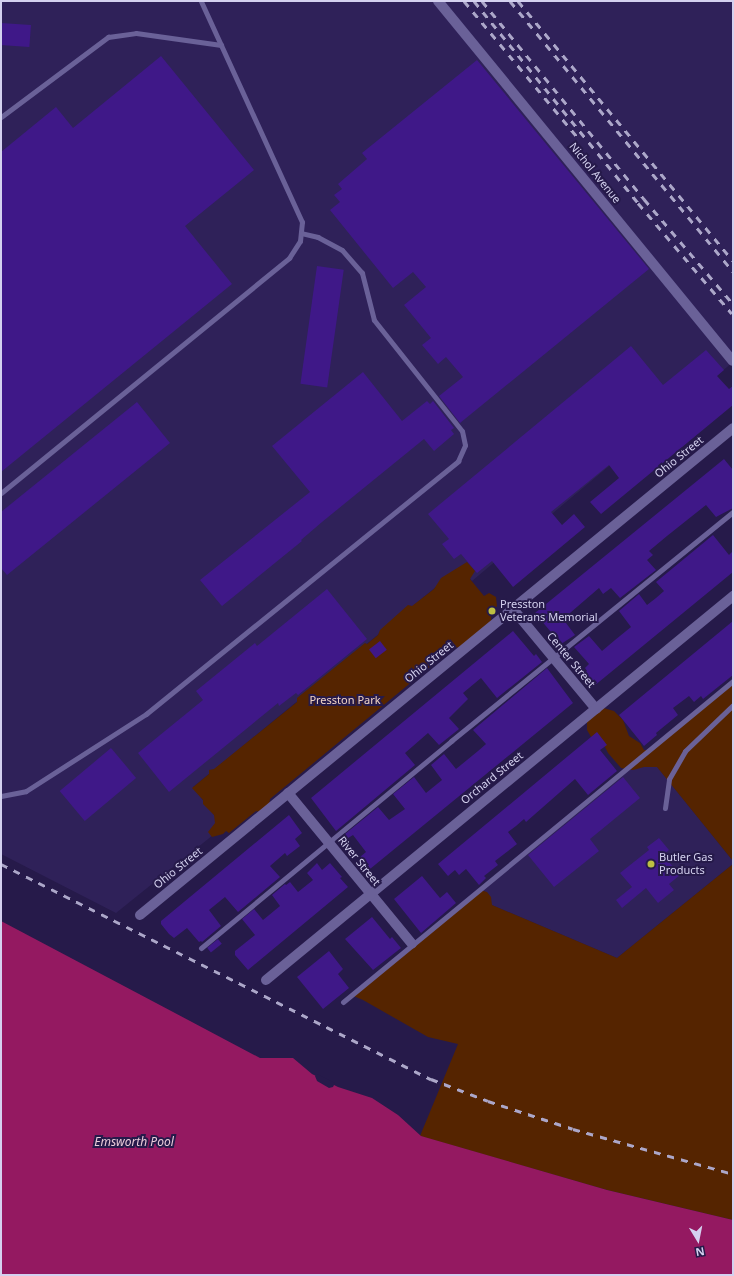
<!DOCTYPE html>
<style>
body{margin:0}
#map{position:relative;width:734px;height:1276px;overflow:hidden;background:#261a4a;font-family:"Noto Sans",sans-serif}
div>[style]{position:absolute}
.built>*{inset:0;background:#2f2159}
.green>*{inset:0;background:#552400}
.water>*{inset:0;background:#941961}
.pier>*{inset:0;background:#261a4a}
.building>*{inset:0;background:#3f1888;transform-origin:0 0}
.lane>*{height:5px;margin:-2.5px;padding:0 2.5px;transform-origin:2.5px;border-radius:2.5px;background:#6a6198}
.street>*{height:10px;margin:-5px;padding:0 5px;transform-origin:5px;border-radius:5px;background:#6a6198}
.rail>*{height:3px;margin-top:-1.5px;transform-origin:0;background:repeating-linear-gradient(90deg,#aca7c9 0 7px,transparent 0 14px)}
.dots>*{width:11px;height:11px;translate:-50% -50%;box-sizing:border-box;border:2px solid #261a4a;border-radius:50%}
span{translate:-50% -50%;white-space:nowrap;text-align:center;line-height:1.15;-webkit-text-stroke:4px #261a4a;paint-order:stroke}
.street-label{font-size:11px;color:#d4d1ef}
.poi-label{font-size:11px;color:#d4d1ef}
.left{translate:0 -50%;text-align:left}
.park-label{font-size:11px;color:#f1d4c4}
.water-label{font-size:12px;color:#edcdda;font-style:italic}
.frame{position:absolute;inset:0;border:2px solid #d4d1ef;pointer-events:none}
.north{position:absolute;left:678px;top:1220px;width:40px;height:40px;-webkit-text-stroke:3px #261a4a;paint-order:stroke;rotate:170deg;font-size:11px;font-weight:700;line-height:16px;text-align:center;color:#d4d1ef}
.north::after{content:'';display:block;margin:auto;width:14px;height:18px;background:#d4d1ef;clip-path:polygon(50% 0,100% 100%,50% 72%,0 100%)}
</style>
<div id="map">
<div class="built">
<i style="clip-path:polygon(1px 1px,733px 1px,733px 362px,472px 581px,460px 567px,193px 787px,223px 827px,116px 913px,1px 854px)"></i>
<i style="clip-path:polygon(646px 753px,733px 861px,733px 864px,617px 958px,480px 900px,474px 893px)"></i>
</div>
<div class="green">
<i style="clip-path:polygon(467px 562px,475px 571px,470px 579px,484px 596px,489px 593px,496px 597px,497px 606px,495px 609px,497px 612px,491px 617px,492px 625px,464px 648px,454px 647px,270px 799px,269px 805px,260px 812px,256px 811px,229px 833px,226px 831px,223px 834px,212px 837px,208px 832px,215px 823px,214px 815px,203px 804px,203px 800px,192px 788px,209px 774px,209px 770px,214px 769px,297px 702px,297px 698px,365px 643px,367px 644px,378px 635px,380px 630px,408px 605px,412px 606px,434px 589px,441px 578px)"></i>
<i style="clip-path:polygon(733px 681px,733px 861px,657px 767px,644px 767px,633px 770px,621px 768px,608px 753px,605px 747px,594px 742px,587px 730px,587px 718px,600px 707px,614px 711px,623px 720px,629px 736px,640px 743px,644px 750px,650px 750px)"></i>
<i style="clip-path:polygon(733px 864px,733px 1220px,607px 1190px,420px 1136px,458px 1044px,428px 1037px,363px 1000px,351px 995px,480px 890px,487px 892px,491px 897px,492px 905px,617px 958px)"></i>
</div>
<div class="water">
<i style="clip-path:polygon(1px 921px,260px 1058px,293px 1058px,312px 1074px,338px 1087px,372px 1098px,398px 1115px,421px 1136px,607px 1190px,733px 1220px,733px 1275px,1px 1275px)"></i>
</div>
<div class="pier">
<i style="clip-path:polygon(317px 1074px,335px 1083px,333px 1087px,329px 1088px,317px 1081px,315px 1076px)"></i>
</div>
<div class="building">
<i style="left:1px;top:23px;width:30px;height:22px;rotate:4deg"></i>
<i style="clip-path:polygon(161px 56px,254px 170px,185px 226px,232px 284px,1px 472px,1px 152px,56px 107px,73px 128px)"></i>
<i style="clip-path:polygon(477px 60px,649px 269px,460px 423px,439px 396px,463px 377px,446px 357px,438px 364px,422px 345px,431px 338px,404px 305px,426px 287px,413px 272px,393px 288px,330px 210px,340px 202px,334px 195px,342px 189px,338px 184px,367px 159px,362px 153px)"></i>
<i style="left:317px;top:266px;width:27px;height:119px;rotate:8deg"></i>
<i style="clip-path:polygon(631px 346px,663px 385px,706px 350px,724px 370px,717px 376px,729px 389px,733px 386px,733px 405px,601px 514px,590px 502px,619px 478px,609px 465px,551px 512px,562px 525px,574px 514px,585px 527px,513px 587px,492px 561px,477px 573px,461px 554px,454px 559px,442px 544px,449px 539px,428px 514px)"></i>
<i style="clip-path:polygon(363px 372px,402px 421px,427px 401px,430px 404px,433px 401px,454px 428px,451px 430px,454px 434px,434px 451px,424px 439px,322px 522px,301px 540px,302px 541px,222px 606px,221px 605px,200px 580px,310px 492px,272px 446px)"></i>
<i style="clip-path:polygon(137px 402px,170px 443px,7px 575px,1px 568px,1px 512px)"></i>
<i style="clip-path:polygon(724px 459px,733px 470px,733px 508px,716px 517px,706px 505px,667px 536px,649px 551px,653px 555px,647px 560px,656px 570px,620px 598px,611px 588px,603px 594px,599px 588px,563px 619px,575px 635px,561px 644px,535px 613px)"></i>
<i style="clip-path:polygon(713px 535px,729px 555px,733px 551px,733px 572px,594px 686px,584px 673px,587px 671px,585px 668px,589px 664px,574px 647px,589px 636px,602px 651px,615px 640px,631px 627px,619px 611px,639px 594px,647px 605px,656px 598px,664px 591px,656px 582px)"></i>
<i style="clip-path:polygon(327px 589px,367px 639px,298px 695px,296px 693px,279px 706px,278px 703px,169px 792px,138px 753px,203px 700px,196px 691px,255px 643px,257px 646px)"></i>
<i style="clip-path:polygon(733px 621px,733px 675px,703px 699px,701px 696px,694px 702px,689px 696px,673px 708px,678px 715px,656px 733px,657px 735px,644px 746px,619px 715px)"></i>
<i style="clip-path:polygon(513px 631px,534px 656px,536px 654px,542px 662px,497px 698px,481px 678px,463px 693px,468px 699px,449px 718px,459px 729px,439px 745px,428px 733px,405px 753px,415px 765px,336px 831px,311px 798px)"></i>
<i style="left:380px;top:641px;width:11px;height:14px;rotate:52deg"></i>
<i style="clip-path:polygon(547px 668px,573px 703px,370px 869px,360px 857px,366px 852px,353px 835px,348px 838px,345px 834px,378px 807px,389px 820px,405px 809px,393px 794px,414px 777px,426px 793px,442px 780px,431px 765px,444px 754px,456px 769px,478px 751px,486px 744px,473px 730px)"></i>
<i style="clip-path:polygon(597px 732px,607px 745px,600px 750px,617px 771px,588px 795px,575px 779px,526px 822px,524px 819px,516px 826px,508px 832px,517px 844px,495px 861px,498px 865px,484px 876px,486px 878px,479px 885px,466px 869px,459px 875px,455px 870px,448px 876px,438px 864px)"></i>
<i style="left:111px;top:748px;width:39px;height:67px;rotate:50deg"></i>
<i style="clip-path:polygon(623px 777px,640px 798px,590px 839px,599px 851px,554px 887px,528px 855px)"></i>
<i style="clip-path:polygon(289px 815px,302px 833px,295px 839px,300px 846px,287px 856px,285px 853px,270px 866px,280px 877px,238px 912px,225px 897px,209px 910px,221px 926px,202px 942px,201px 941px,199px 942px,187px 928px,174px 938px,169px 934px,161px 924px,161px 921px)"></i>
<i style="clip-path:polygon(659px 838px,669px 850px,663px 855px,680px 875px,669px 884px,674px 890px,658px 903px,646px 888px,622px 908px,616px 900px,632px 887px,620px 873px,649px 850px,647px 847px)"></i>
<i style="clip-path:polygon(317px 863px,322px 870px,330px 863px,342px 877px,340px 878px,348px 887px,248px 970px,235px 955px,235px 951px,255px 935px,242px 919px,254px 909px,263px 920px,280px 906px,272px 895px,285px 884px,286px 885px,290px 882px,298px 892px,313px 880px,307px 873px)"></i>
<i style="clip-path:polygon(422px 876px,440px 898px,447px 892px,456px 903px,421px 933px,394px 899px)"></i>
<i style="clip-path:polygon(372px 917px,390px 939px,392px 937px,401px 948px,373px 970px,345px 939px)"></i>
<i style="left:218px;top:939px;width:6px;height:14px;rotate:51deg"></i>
<i style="clip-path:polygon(329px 951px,343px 969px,338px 974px,349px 988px,323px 1009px,297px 977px)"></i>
</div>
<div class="lane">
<i style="left:1px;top:117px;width:134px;rotate:-36.8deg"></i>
<i style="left:108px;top:37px;width:28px;rotate:-8deg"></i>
<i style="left:136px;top:33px;width:86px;rotate:8deg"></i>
<i style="left:1px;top:493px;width:372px;rotate:-39.2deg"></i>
<i style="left:289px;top:258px;width:20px;rotate:-57deg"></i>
<i style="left:300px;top:241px;width:19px;rotate:-84deg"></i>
<i style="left:302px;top:222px;width:243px;rotate:-114.6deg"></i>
<i style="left:1px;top:796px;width:25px;rotate:-11deg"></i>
<i style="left:26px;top:791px;width:143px;rotate:-32.7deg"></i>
<i style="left:146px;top:714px;width:402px;rotate:-39deg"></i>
<i style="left:458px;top:461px;width:17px;rotate:-66deg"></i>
<i style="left:465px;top:445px;width:14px;rotate:-102deg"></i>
<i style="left:462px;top:431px;width:142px;rotate:-128.4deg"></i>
<i style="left:374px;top:320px;width:49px;rotate:-104.3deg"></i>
<i style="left:362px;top:273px;width:30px;rotate:-131deg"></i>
<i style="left:342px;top:250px;width:27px;rotate:-152deg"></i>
<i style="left:318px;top:237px;width:17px;rotate:-167deg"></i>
<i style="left:665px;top:808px;width:29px;rotate:-82deg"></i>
<i style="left:669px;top:779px;width:32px;rotate:-60deg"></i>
<i style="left:685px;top:751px;width:66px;rotate:-43.8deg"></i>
<i style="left:201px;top:948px;width:325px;rotate:-39.6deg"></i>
<i style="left:451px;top:741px;width:363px;rotate:-39.1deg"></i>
<i style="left:343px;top:1002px;width:505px;rotate:-39.46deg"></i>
</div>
<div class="street">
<i style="left:438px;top:1px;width:465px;rotate:50.7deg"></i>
<i style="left:513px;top:609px;width:130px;rotate:50.3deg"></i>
<i style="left:288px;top:793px;width:195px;rotate:50.6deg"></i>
<i style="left:140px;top:915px;width:767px;rotate:-39.39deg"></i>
<i style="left:266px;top:980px;width:605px;rotate:-39.43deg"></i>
</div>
<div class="rail">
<i style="left:464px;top:1px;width:178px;rotate:50.2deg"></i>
<i style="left:474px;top:1px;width:260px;rotate:50.9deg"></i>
<i style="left:638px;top:203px;width:145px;rotate:49.7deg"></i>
<i style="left:482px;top:1px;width:256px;rotate:50.7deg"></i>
<i style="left:644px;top:199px;width:138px;rotate:49.7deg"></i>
<i style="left:510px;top:1px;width:351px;rotate:50.5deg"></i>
<i style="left:518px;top:1px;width:337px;rotate:50.4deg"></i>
<i style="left:1px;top:864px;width:481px;rotate:26.6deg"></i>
<i style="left:431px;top:1079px;width:61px;rotate:21.1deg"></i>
<i style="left:488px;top:1101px;width:89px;rotate:18.2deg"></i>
<i style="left:573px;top:1129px;width:166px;rotate:15.7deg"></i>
</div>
<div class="dots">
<i style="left:492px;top:611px;background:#bdbf43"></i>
<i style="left:651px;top:864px;background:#bdbf43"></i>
</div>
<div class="street-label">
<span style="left:595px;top:173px;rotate:51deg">Nichol Avenue</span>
<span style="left:679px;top:457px;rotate:-39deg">Ohio Street</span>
<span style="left:571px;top:660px;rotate:50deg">Center Street</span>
<span style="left:429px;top:662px;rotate:-39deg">Ohio Street</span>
<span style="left:492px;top:778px;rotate:-39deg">Orchard Street</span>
<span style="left:359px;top:861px;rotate:51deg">River Street</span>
<span style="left:178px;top:868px;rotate:-39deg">Ohio Street</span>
</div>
<div class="poi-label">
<span class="left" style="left:500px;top:611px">Presston<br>Veterans Memorial</span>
<span class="left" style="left:659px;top:864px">Butler Gas<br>Products</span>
</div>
<div class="park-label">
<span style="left:345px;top:700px">Presston Park</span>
</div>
<div class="water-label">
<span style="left:134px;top:1142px">Emsworth Pool</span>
</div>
<div class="frame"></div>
<div class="north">N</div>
</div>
